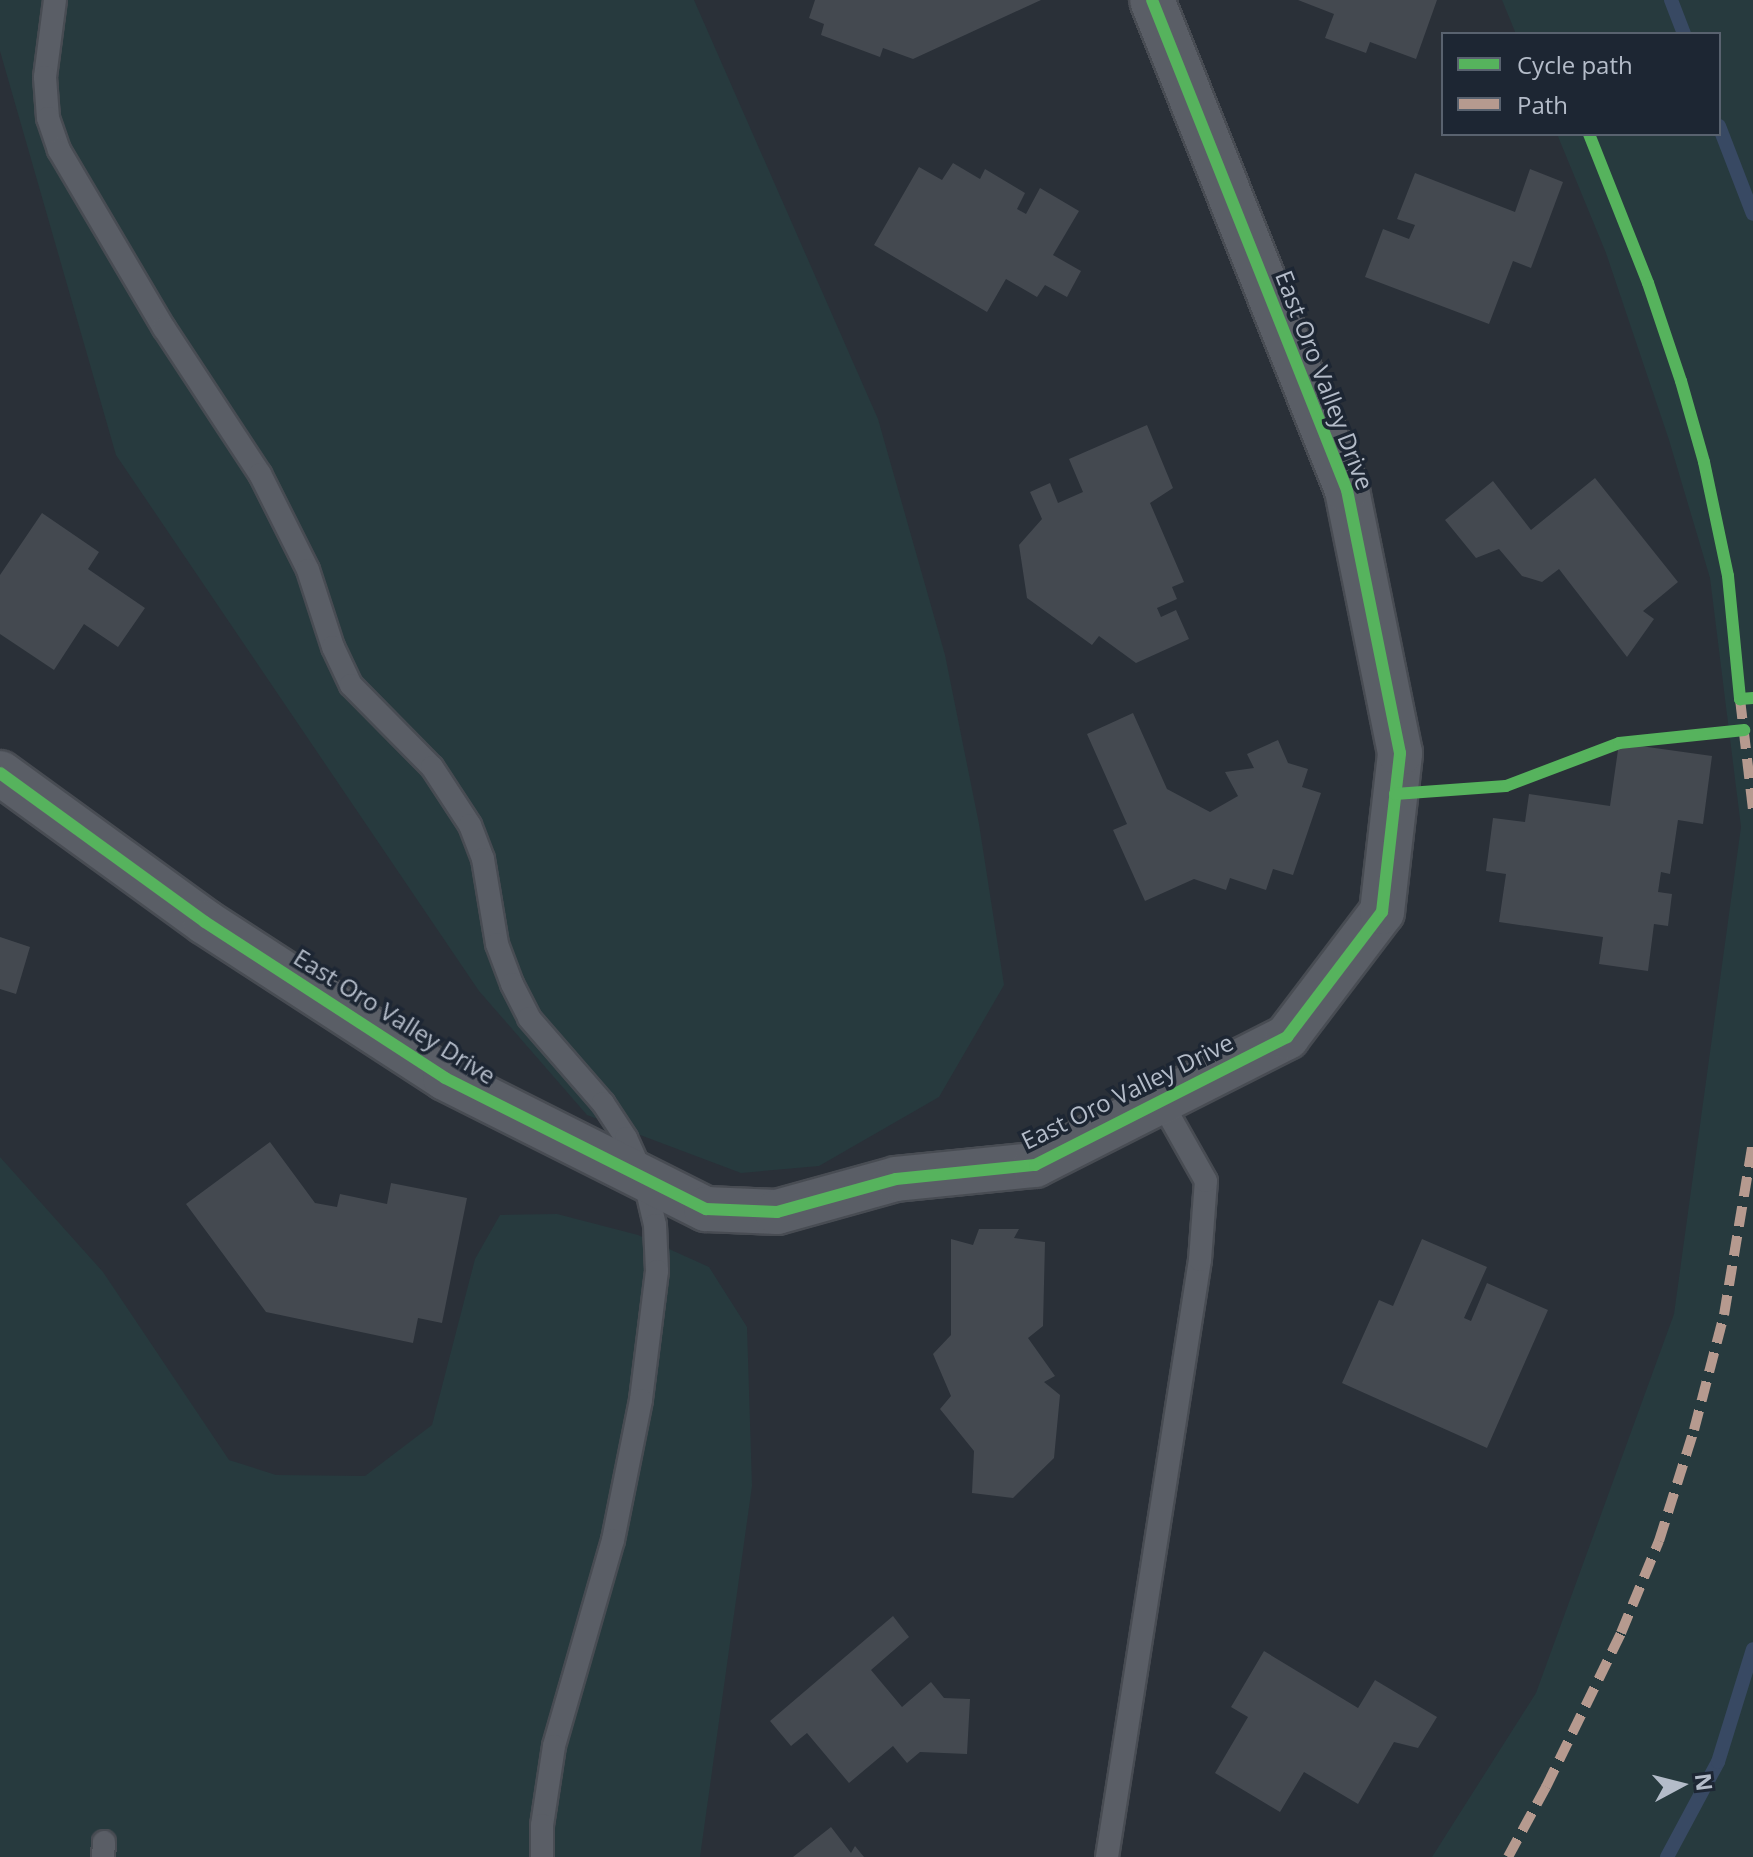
<!DOCTYPE html>
<style>
body{margin:0}
#map{position:relative;width:1753px;height:1857px;overflow:hidden;background:#2a3038;font-family:"Open Sans",sans-serif}
div>[style]{position:absolute}
.green>*{inset:0;background:#273a3e}
.stream>*{height:14px;margin:-7px;padding:0 7px;transform-origin:7px;border-radius:7px;background:#384963}
.building>*{inset:0;background:#444950}
.roads{filter:drop-shadow(2px 0 #484c53) drop-shadow(-2px 0 #484c53) drop-shadow(0 2px #484c53) drop-shadow(0 -2px #484c53)}
.service>*{height:22px;margin:-11px;padding:0 11px;transform-origin:11px;border-radius:11px;background:#5a5e66}
.minor>*{height:44px;margin:-22px;padding:0 22px;transform-origin:22px;border-radius:22px;background:#5a5e66}
.quiet>*{height:10px;margin-top:-5px;transform-origin:0;background:repeating-linear-gradient(90deg,#b69a8f 0 20px,transparent 0 30px)}
.cycleway>*{height:12px;margin:-6px;padding:0 6px;transform-origin:6px;border-radius:6px;background:#56b35d}
span{translate:-50% -50%;white-space:nowrap;text-align:center;line-height:1.15;-webkit-text-stroke:7px #1d2633;paint-order:stroke}
.street-label{font-size:24px;color:#b4bcc9}
.legend{position:absolute;left:1441px;top:32px;width:280px;height:104px;box-sizing:border-box;background:#1d2633;border:2px solid #59626f;margin:0;padding:10px 14px;list-style:none;font-size:24px;color:#b4bcc9}
.legend li{display:flex;align-items:center;gap:16px;height:40px}
.legend b{width:40px;border:2px solid #59626f}
.north{position:absolute;left:1641px;top:1745px;width:80px;height:80px;-webkit-text-stroke:6px #1d2633;paint-order:stroke;rotate:83deg;font-size:22px;font-weight:700;line-height:32px;text-align:center;color:#b4bcc9}
.north::after{content:'';display:block;margin:auto;width:28px;height:36px;background:#b4bcc9;clip-path:polygon(50% 0,100% 100%,50% 72%,0 100%)}
</style>
<div id="map">
<div class="green">
<i style="clip-path:polygon(0 0,694px 0,878px 419px,945px 655px,979px 824px,1004px 985px,939px 1097px,819px 1166px,741px 1173px,587px 1115px,479px 991px,116px 455px,0 51px)"></i>
<i style="clip-path:polygon(1502px 0,1753px 0,1753px 1857px,1432px 1857px,1536px 1693px,1674px 1314px,1741px 827px,1710px 578px,1669px 440px,1606px 253px,1557px 134px,1719px 134px,1719px 34px,1516px 34px)"></i>
<i style="clip-path:polygon(0 1157px,103px 1272px,229px 1460px,276px 1475px,365px 1476px,432px 1425px,475px 1259px,500px 1215px,557px 1214px,638px 1235px,709px 1267px,747px 1327px,752px 1486px,700px 1857px,0 1857px)"></i>
</div>
<div class="stream">
<i style="left:1671px;top:0;width:36px;rotate:69deg"></i>
<i style="left:1719px;top:126px;width:94px;rotate:68.9deg"></i>
<i style="left:1667px;top:1857px;width:108px;rotate:-61.8deg"></i>
<i style="left:1718px;top:1762px;width:118px;rotate:-72.8deg"></i>
</div>
<div class="building">
<i style="clip-path:polygon(815px 0,1041px 0,913px 59px,883px 48px,880px 57px,821px 35px,824px 24px,809px 18px)"></i>
<i style="clip-path:polygon(1298px 0,1437px 0,1416px 59px,1370px 42px,1366px 53px,1325px 38px,1334px 14px)"></i>
<i style="clip-path:polygon(953px 163px,980px 179px,985px 169px,1025px 193px,1017px 209px,1026px 214px,1040px 188px,1079px 211px,1053px 255px,1081px 271px,1067px 297px,1045px 285px,1037px 297px,1006px 279px,987px 312px,874px 245px,919px 167px,942px 180px)"></i>
<i style="clip-path:polygon(1530px 169px,1563px 182px,1531px 268px,1513px 261px,1489px 324px,1365px 277px,1383px 229px,1409px 239px,1415px 225px,1397px 219px,1415px 173px,1515px 212px)"></i>
<i style="clip-path:polygon(1147px 425px,1173px 488px,1150px 503px,1184px 582px,1172px 587px,1177px 599px,1157px 608px,1161px 617px,1176px 610px,1189px 639px,1136px 663px,1099px 636px,1092px 645px,1027px 598px,1019px 545px,1042px 519px,1030px 492px,1050px 483px,1058px 503px,1083px 492px,1069px 459px)"></i>
<i style="clip-path:polygon(1595px 478px,1678px 582px,1643px 611px,1654px 619px,1627px 657px,1559px 569px,1542px 582px,1522px 576px,1499px 549px,1476px 558px,1445px 520px,1493px 481px,1531px 530px)"></i>
<i style="clip-path:polygon(42px 513px,99px 552px,88px 569px,145px 608px,118px 647px,84px 624px,54px 670px,0 634px,0 575px)"></i>
<i style="clip-path:polygon(1133px 713px,1167px 789px,1210px 812px,1238px 796px,1225px 772px,1254px 768px,1247px 754px,1278px 740px,1288px 763px,1308px 769px,1302px 787px,1321px 793px,1293px 875px,1273px 869px,1266px 890px,1230px 878px,1226px 890px,1194px 879px,1145px 901px,1113px 830px,1127px 824px,1087px 734px)"></i>
<i style="clip-path:polygon(1619px 743px,1712px 756px,1703px 824px,1678px 820px,1670px 874px,1661px 872px,1658px 892px,1672px 894px,1668px 926px,1654px 924px,1648px 971px,1599px 964px,1603px 937px,1499px 922px,1506px 874px,1486px 871px,1493px 818px,1525px 822px,1529px 794px,1610px 806px)"></i>
<i style="clip-path:polygon(0 937px,30px 947px,16px 994px,0 989px)"></i>
<i style="clip-path:polygon(270px 1142px,315px 1203px,337px 1207px,340px 1194px,387px 1204px,391px 1183px,467px 1198px,442px 1323px,418px 1318px,413px 1343px,266px 1312px,186px 1204px)"></i>
<i style="clip-path:polygon(979px 1229px,1019px 1229px,1014px 1238px,1045px 1242px,1043px 1326px,1028px 1338px,1055px 1376px,1044px 1382px,1060px 1395px,1054px 1458px,1013px 1498px,972px 1493px,974px 1451px,940px 1409px,951px 1396px,933px 1354px,951px 1335px,951px 1239px,973px 1245px)"></i>
<i style="clip-path:polygon(1422px 1239px,1487px 1267px,1464px 1318px,1471px 1321px,1487px 1283px,1548px 1310px,1487px 1448px,1342px 1383px,1379px 1300px,1393px 1306px)"></i>
<i style="clip-path:polygon(893px 1616px,909px 1637px,871px 1670px,902px 1707px,931px 1682px,944px 1698px,970px 1699px,967px 1754px,920px 1752px,907px 1763px,893px 1746px,849px 1783px,807px 1733px,791px 1746px,770px 1721px)"></i>
<i style="clip-path:polygon(1264px 1651px,1358px 1708px,1375px 1680px,1437px 1717px,1418px 1748px,1394px 1742px,1358px 1804px,1304px 1772px,1280px 1812px,1215px 1773px,1248px 1717px,1231px 1707px)"></i>
<i style="clip-path:polygon(831px 1827px,851px 1853px,855px 1846px,864px 1857px,793px 1857px)"></i>
</div>
<div class="roads">
<div class="service">
<i style="left:55px;top:0;width:78px;rotate:97.4deg"></i>
<i style="left:45px;top:77px;width:41px;rotate:85.8deg"></i>
<i style="left:48px;top:118px;width:34px;rotate:71deg"></i>
<i style="left:59px;top:150px;width:207px;rotate:59.5deg"></i>
<i style="left:164px;top:328px;width:175px;rotate:56.7deg"></i>
<i style="left:260px;top:474px;width:107px;rotate:63.4deg"></i>
<i style="left:308px;top:570px;width:81px;rotate:72deg"></i>
<i style="left:333px;top:647px;width:42px;rotate:64.7deg"></i>
<i style="left:351px;top:685px;width:115px;rotate:45.4deg"></i>
<i style="left:432px;top:767px;width:69px;rotate:56.8deg"></i>
<i style="left:470px;top:825px;width:36px;rotate:69deg"></i>
<i style="left:483px;top:859px;width:86px;rotate:80.6deg"></i>
<i style="left:497px;top:944px;width:43px;rotate:69.4deg"></i>
<i style="left:512px;top:984px;width:38px;rotate:63deg"></i>
<i style="left:529px;top:1018px;width:113px;rotate:49deg"></i>
<i style="left:603px;top:1103px;width:42px;rotate:56.7deg"></i>
<i style="left:626px;top:1138px;width:44px;rotate:65.8deg"></i>
<i style="left:644px;top:1178px;width:48px;rotate:76.8deg"></i>
<i style="left:655px;top:1225px;width:46px;rotate:87.5deg"></i>
<i style="left:657px;top:1271px;width:130px;rotate:97.1deg"></i>
<i style="left:641px;top:1400px;width:143px;rotate:101.3deg"></i>
<i style="left:613px;top:1540px;width:214px;rotate:106deg"></i>
<i style="left:554px;top:1746px;width:80px;rotate:98.6deg"></i>
<i style="left:542px;top:1825px;width:32px;rotate:90deg"></i>
<i style="left:103px;top:1857px;width:15px;rotate:-86deg"></i>
<i style="left:1107px;top:1857px;width:604px;rotate:-81.15deg"></i>
<i style="left:1200px;top:1260px;width:79px;rotate:-85.7deg"></i>
<i style="left:1206px;top:1181px;width:92px;rotate:-119.4deg"></i>
</div>
<div class="minor">
<i style="left:0;top:773px;width:253px;rotate:36deg"></i>
<i style="left:205px;top:922px;width:286px;rotate:33deg"></i>
<i style="left:445px;top:1078px;width:292px;rotate:26.7deg"></i>
<i style="left:706px;top:1209px;width:71px;rotate:2.4deg"></i>
<i style="left:777px;top:1212px;width:123px;rotate:-15.5deg"></i>
<i style="left:896px;top:1179px;width:140px;rotate:-5.8deg"></i>
<i style="left:1035px;top:1165px;width:283px;rotate:-26.9deg"></i>
<i style="left:1287px;top:1037px;width:157px;rotate:-52.8deg"></i>
<i style="left:1382px;top:912px;width:160px;rotate:-83.5deg"></i>
<i style="left:1400px;top:753px;width:268px;rotate:-101.4deg"></i>
<i style="left:1347px;top:490px;width:527px;rotate:-111.7deg"></i>
</div>
</div>
<div class="quiet">
<i style="left:1740px;top:699px;width:112px;rotate:83.3deg"></i>
<i style="left:1508px;top:1857px;width:80px;rotate:-61.5deg"></i>
<i style="left:1546px;top:1787px;width:171px;rotate:-64deg"></i>
<i style="left:1621px;top:1633px;width:100px;rotate:-67.6deg"></i>
<i style="left:1659px;top:1541px;width:116px;rotate:-72.5deg"></i>
<i style="left:1694px;top:1430px;width:119px;rotate:-75.4deg"></i>
<i style="left:1724px;top:1315px;width:175px;rotate:-80.5deg"></i>
</div>
<div class="cycleway">
<i style="left:1589px;top:134px;width:160px;rotate:68.4deg"></i>
<i style="left:1648px;top:283px;width:103px;rotate:71.4deg"></i>
<i style="left:1681px;top:381px;width:84px;rotate:74.1deg"></i>
<i style="left:1704px;top:462px;width:116px;rotate:78.1deg"></i>
<i style="left:1728px;top:576px;width:124px;rotate:84.4deg"></i>
<i style="left:1740px;top:699px;width:13px;rotate:-4deg"></i>
<i style="left:0;top:773px;width:253px;rotate:36deg"></i>
<i style="left:205px;top:922px;width:286px;rotate:33deg"></i>
<i style="left:445px;top:1078px;width:292px;rotate:26.7deg"></i>
<i style="left:706px;top:1209px;width:71px;rotate:2.4deg"></i>
<i style="left:777px;top:1212px;width:123px;rotate:-15.5deg"></i>
<i style="left:896px;top:1179px;width:140px;rotate:-5.8deg"></i>
<i style="left:1035px;top:1165px;width:283px;rotate:-26.9deg"></i>
<i style="left:1287px;top:1037px;width:157px;rotate:-52.8deg"></i>
<i style="left:1382px;top:912px;width:160px;rotate:-83.5deg"></i>
<i style="left:1400px;top:753px;width:268px;rotate:-101.4deg"></i>
<i style="left:1347px;top:490px;width:527px;rotate:-111.7deg"></i>
<i style="left:1395px;top:794px;width:111px;rotate:-4.1deg"></i>
<i style="left:1506px;top:786px;width:121px;rotate:-20.8deg"></i>
<i style="left:1619px;top:743px;width:126px;rotate:-5.9deg"></i>
</div>
<div class="street-label">
<span style="left:1325px;top:380px;rotate:69deg">East Oro Valley Drive</span>
<span style="left:395px;top:1016px;rotate:32deg">East Oro Valley Drive</span>
<span style="left:1127px;top:1091px;rotate:-26deg">East Oro Valley Drive</span>
</div>
<ul class="legend">
<li><b style="height:10px;background:#56b35d"></b>Cycle path</li>
<li><b style="height:10px;background:#b69a8f"></b>Path</li>
</ul>
<div class="north">N</div>
</div>
